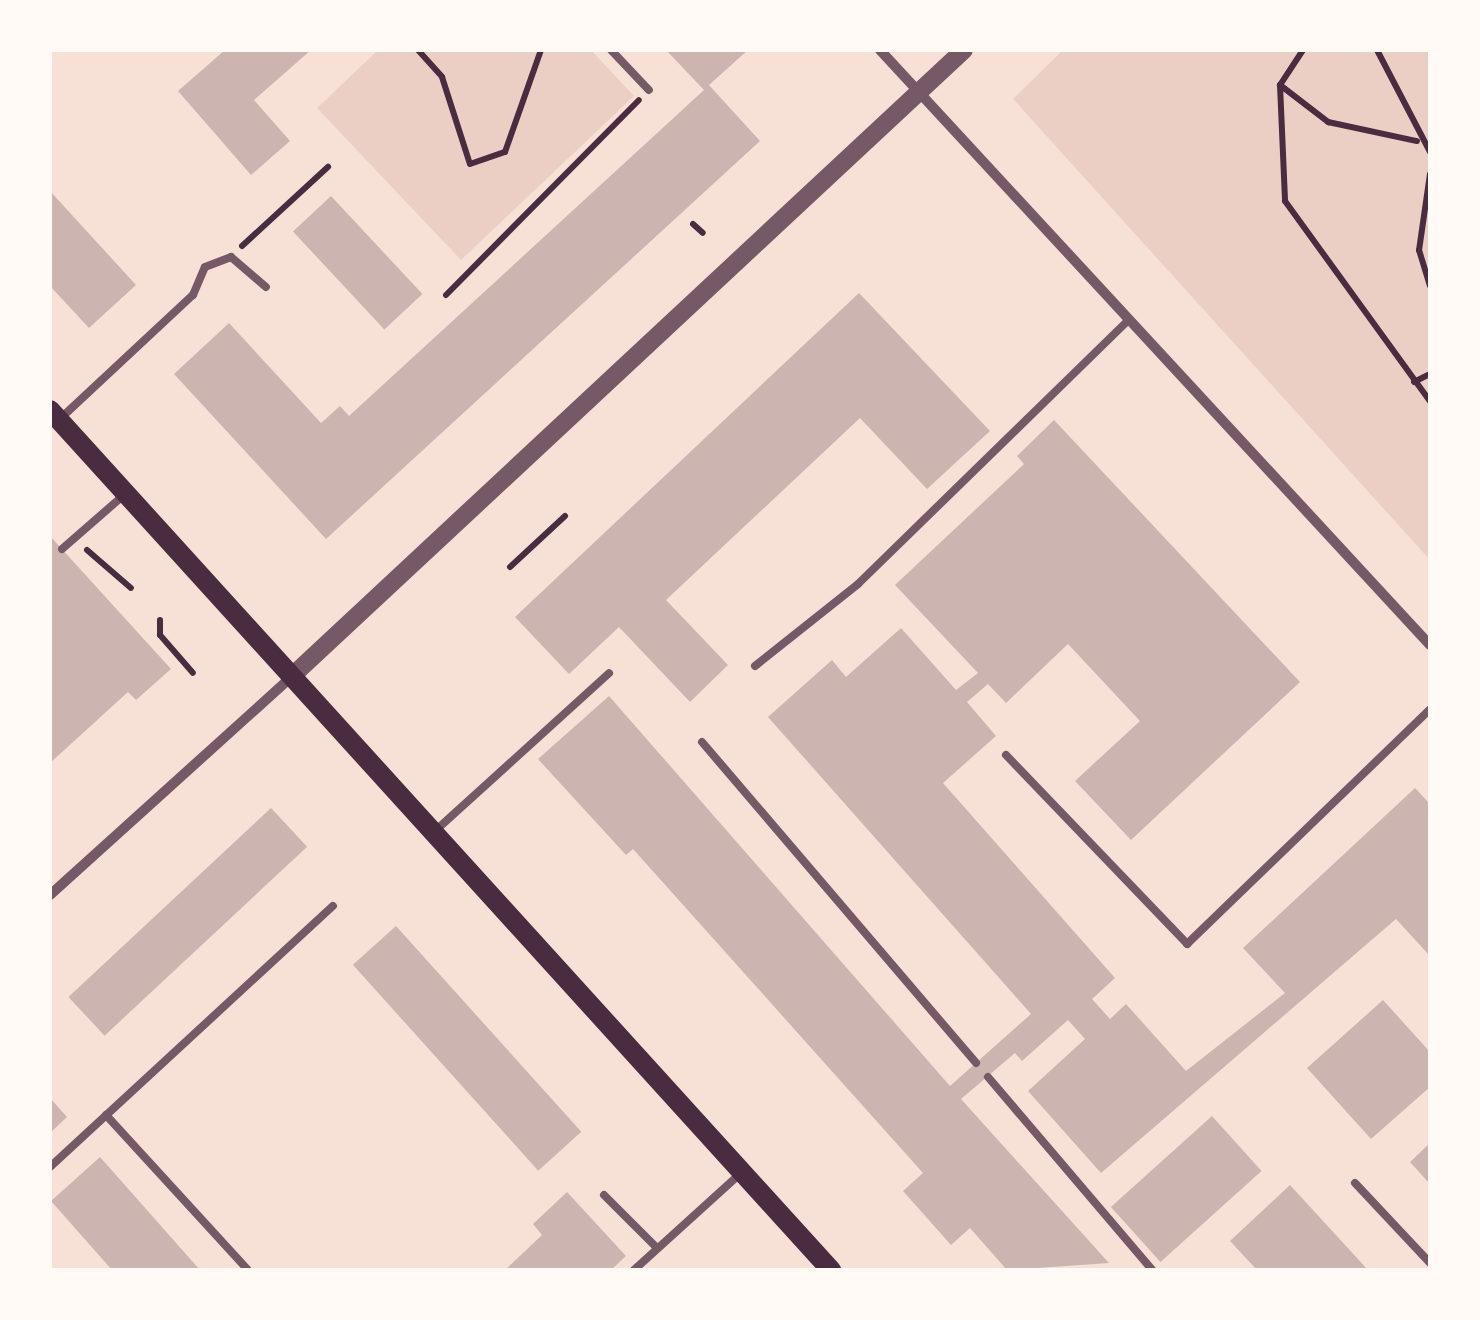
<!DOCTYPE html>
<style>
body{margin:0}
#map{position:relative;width:1480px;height:1320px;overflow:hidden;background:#f7e1d7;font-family:Montserrat,sans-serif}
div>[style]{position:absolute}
.green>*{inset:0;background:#ebcfc5}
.building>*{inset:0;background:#ccb4b1;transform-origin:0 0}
.path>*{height:6px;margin:-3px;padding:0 3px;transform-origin:3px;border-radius:3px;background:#4a2c40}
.service>*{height:8px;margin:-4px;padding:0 4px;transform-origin:4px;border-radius:4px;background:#755966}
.minor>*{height:10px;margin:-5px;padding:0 5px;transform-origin:5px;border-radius:5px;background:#755966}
.tertiary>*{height:18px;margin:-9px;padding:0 9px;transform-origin:9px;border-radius:9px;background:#755966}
.secondary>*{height:20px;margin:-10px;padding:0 10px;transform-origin:10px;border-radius:10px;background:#4a2c40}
span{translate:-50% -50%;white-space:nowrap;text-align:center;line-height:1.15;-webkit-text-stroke:9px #fffaf5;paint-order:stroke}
.frame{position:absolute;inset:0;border:52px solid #fffaf5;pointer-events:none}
</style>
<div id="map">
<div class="green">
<i style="clip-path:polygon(378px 50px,591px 50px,634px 96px,461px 260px,317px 108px)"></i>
<i style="clip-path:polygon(1063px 50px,1430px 50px,1430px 560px,1013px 99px)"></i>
</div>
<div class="building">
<i style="clip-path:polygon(225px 50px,311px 50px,254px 100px,290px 141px,251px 175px,178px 91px)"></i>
<i style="clip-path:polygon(666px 50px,748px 50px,709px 85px,760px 141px,326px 539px,174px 374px,229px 323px,321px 423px,340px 406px,349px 416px,704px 90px)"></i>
<i style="clip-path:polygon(50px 191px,136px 285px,89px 328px,50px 286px)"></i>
<i style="left:331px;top:196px;width:134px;height:52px;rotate:47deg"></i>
<i style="clip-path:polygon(859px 293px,990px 431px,927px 489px,860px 418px,666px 600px,728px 665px,690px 702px,619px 627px,569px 674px,515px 617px)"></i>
<i style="clip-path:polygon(1054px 420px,1300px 682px,1131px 840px,1075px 781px,1140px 721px,1068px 644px,1006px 703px,988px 684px,967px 702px,996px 736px,943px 783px,1115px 978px,1092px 999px,1110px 1019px,1126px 1004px,1186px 1071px,1285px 993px,1243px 948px,1415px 788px,1430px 804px,1430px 956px,1396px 919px,1101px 1173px,1028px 1091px,1085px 1039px,1068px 1020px,1022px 1061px,1015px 1053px,961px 1099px,1109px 1263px,1007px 1270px,970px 1228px,951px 1245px,903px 1191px,923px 1173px,633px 849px,626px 855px,538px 759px,609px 696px,950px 1086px,1031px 1014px,768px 717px,832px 660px,846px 677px,901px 628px,956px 690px,978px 673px,895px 585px,1024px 464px,1017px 456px)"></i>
<i style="clip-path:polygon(50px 536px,171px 669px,136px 700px,128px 692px,50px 763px)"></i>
<i style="left:271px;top:808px;width:53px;height:277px;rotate:47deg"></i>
<i style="left:396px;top:926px;width:277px;height:58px;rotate:48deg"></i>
<i style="clip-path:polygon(1383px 1000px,1430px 1052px,1430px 1087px,1371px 1139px,1307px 1068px)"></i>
<i style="clip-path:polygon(50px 1098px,67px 1117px,50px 1133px)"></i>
<i style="left:1212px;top:1116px;width:74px;height:136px;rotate:48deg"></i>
<i style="clip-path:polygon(1430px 1143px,1430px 1184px,1410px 1162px)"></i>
<i style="clip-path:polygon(100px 1157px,200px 1270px,112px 1270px,51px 1201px)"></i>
<i style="clip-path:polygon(1290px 1185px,1368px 1270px,1257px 1270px,1230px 1241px)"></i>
<i style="clip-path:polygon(567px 1192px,626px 1256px,611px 1270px,505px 1270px,542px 1235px,533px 1224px)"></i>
</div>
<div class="path">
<i style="left:418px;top:50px;width:36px;rotate:48deg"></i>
<i style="left:442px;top:77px;width:91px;rotate:72.2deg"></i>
<i style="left:470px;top:164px;width:37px;rotate:-19deg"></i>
<i style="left:505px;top:152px;width:108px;rotate:-70.6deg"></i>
<i style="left:1303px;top:50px;width:42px;rotate:123.3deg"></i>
<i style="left:1280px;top:85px;width:116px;rotate:87.5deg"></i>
<i style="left:1285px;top:201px;width:247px;rotate:54.1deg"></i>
<i style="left:1377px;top:50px;width:115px;rotate:62.5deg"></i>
<i style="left:1280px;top:85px;width:61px;rotate:37.6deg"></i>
<i style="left:1328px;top:122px;width:91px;rotate:12.1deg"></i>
<i style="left:1430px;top:174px;width:77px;rotate:98.2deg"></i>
<i style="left:1419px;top:250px;width:37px;rotate:73deg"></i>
<i style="left:693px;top:224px;width:13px;rotate:42deg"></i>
<i style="left:242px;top:246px;width:117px;rotate:-42.6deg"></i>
<i style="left:446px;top:295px;width:274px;rotate:-45.3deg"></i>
<i style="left:1414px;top:382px;width:18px;rotate:-27deg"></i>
<i style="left:87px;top:550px;width:58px;rotate:40.8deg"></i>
<i style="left:510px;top:567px;width:75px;rotate:-42.8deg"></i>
<i style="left:160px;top:620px;width:15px;rotate:90deg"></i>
<i style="left:160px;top:635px;width:50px;rotate:49deg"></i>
</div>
<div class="service">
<i style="left:611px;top:50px;width:55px;rotate:46.5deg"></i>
<i style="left:62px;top:417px;width:179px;rotate:-43deg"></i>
<i style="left:193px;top:295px;width:30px;rotate:-67deg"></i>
<i style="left:205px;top:267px;width:28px;rotate:-21deg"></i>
<i style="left:231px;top:257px;width:46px;rotate:40.6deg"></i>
<i style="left:62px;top:549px;width:84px;rotate:-41.1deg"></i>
<i style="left:755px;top:666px;width:132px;rotate:-38.5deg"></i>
<i style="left:858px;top:584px;width:378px;rotate:-44.3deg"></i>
<i style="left:702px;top:742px;width:422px;rotate:49.5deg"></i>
<i style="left:1006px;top:755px;width:262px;rotate:46.2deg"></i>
<i style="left:1187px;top:944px;width:338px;rotate:-44deg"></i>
<i style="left:435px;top:831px;width:235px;rotate:-42.2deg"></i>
<i style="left:988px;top:1077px;width:253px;rotate:49.6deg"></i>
<i style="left:106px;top:1115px;width:210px;rotate:47.5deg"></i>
<i style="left:50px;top:1167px;width:385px;rotate:-42.7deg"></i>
<i style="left:1355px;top:1183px;width:110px;rotate:46.8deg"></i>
<i style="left:604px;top:1195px;width:75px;rotate:45deg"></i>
<i style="left:634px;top:1270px;width:144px;rotate:-42.2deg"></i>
</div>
<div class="minor">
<i style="left:880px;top:50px;width:810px;rotate:47.25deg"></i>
<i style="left:50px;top:895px;width:324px;rotate:-42.1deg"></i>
</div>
<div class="tertiary">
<i style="left:290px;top:678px;width:921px;rotate:-42.98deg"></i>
</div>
<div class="secondary">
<i style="left:50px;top:410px;width:1162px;rotate:47.76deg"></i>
</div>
<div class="frame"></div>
</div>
